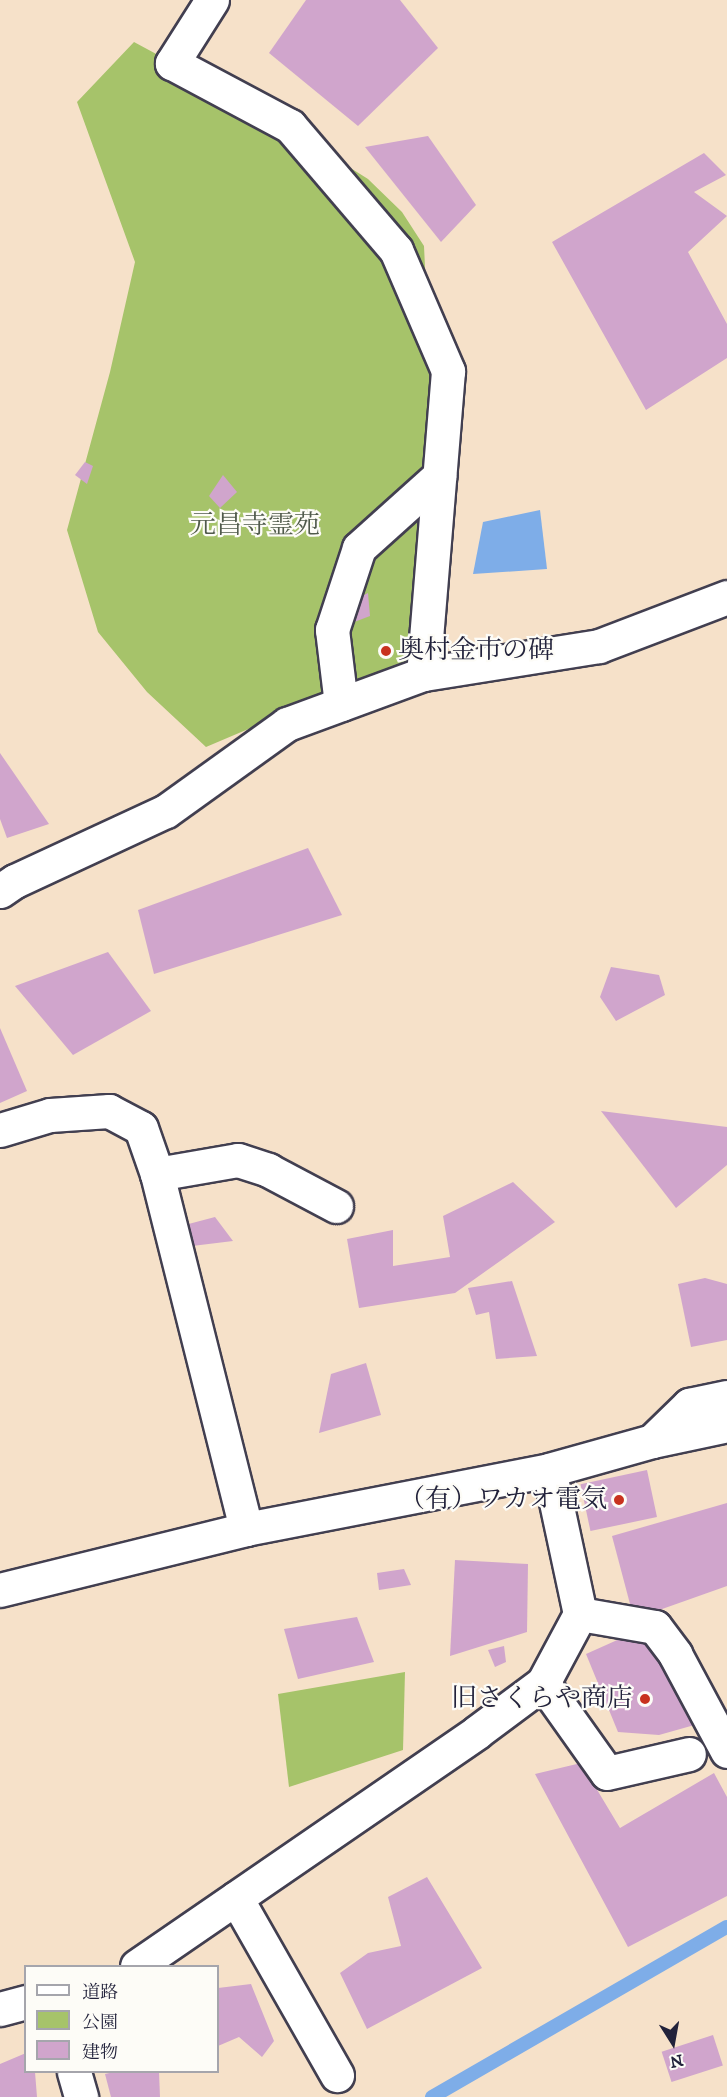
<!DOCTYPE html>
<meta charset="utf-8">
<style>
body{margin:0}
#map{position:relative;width:727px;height:2097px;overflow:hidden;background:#f6e1c9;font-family:"IM FELL DW Pica","Noto Serif JP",serif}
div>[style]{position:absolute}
.green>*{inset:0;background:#a6c36a}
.water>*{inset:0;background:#7eade8}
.stream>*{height:14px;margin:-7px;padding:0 7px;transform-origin:7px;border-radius:7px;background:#7eade8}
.building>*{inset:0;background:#d0a5cc;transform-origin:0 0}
.roads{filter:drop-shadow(2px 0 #423f50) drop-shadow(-2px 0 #423f50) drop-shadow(0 2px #423f50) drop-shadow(0 -2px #423f50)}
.street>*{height:33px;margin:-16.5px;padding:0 16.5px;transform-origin:16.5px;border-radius:16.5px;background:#fff}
.secondary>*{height:33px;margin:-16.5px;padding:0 16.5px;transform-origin:16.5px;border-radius:16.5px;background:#fff}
.dots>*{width:16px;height:16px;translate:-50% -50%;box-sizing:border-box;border:3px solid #fdfcf7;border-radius:50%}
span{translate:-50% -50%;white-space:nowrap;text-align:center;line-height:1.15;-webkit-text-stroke:4.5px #fdfcf7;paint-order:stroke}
.park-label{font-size:26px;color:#505a4b}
.poi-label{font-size:26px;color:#22223b}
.left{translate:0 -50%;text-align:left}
.right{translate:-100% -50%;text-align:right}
.legend{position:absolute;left:24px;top:1965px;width:195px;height:108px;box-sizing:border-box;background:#fdfcf7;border:2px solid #a5a5ac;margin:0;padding:8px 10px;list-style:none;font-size:18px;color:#22223b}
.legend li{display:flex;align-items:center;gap:12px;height:30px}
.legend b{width:30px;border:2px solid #a5a5ac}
.north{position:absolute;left:643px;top:2013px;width:60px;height:60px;-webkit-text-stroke:4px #fdfcf7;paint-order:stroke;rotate:169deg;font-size:16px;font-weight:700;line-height:24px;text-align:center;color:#22223b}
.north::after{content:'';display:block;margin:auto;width:21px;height:27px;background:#22223b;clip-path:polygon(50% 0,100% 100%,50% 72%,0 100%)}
</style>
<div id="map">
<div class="green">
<i style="clip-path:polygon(134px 42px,249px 104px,368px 179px,402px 212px,424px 246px,443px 646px,206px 747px,147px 692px,98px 632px,67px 530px,110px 372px,135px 262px,77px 102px)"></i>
<i style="clip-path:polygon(405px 1672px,403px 1750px,289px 1787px,278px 1694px)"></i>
</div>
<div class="water">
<i style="clip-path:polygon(540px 510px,547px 569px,473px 574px,483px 522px)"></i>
</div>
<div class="stream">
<i style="left:432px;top:2097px;width:340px;rotate:-30deg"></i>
</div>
<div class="building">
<i style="clip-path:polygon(306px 0,400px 0,438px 48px,358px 126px,269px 53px)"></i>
<i style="clip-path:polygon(428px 136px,476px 205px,441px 242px,365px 147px)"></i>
<i style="clip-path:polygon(704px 153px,726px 175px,694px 192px,727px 216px,688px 252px,727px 324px,727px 358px,646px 410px,552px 242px)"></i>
<i style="clip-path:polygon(85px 462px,93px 466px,87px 484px,75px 475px)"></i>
<i style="clip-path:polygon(223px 475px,237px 492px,220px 508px,209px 496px)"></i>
<i style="clip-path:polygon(368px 593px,370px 616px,349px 624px,340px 607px)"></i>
<i style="clip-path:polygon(0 753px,49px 824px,7px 838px,0 819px)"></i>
<i style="clip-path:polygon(308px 848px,342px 915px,154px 974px,138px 910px)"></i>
<i style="clip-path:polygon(108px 952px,151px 1011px,73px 1055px,15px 986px)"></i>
<i style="clip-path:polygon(611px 967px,659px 975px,665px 995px,616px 1021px,600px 997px)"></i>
<i style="clip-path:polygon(0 1028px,27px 1091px,0 1103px)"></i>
<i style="clip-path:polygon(601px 1111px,727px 1127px,727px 1165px,676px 1208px)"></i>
<i style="clip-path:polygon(513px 1182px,555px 1222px,455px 1293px,359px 1308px,347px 1239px,393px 1230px,393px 1266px,450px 1257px,443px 1216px)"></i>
<i style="clip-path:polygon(215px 1217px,233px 1241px,184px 1247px,181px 1226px)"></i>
<i style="clip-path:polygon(705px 1278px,727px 1284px,727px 1340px,691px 1347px,678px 1284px)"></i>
<i style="clip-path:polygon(512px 1281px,537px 1356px,496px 1359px,489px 1312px,476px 1315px,468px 1288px)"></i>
<i style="clip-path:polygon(366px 1363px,381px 1415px,319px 1433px,331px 1374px)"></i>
<i style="left:647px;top:1470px;width:48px;height:68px;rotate:78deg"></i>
<i style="clip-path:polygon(727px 1503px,727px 1586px,634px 1619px,612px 1536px)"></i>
<i style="clip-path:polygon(455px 1560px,528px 1564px,527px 1632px,450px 1656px)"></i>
<i style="clip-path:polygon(404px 1569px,411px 1585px,379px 1590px,377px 1573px)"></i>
<i style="clip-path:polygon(357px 1617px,374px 1662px,298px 1679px,284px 1629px)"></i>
<i style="clip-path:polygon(624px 1637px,663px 1649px,698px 1724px,659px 1735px,618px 1732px,586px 1654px)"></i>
<i style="clip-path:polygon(504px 1646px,506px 1662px,495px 1667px,488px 1650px)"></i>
<i style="clip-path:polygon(581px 1763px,620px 1828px,714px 1773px,727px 1797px,727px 1896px,628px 1947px,535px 1774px)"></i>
<i style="clip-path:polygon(427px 1877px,482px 1968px,367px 2029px,340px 1973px,368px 1953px,401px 1946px,388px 1897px)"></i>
<i style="clip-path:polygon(251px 1984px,274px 2041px,262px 2057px,239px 2037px,218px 2046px,218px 1988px)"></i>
<i style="left:713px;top:2035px;width:32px;height:54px;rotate:72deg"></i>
<i style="clip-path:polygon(26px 2053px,26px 2072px,35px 2072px,37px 2097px,0 2097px,0 2064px)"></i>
<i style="clip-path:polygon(114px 2072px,159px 2072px,160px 2097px,111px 2097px,105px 2074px)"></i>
</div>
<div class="roads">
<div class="street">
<i style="left:212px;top:0;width:75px;rotate:122.4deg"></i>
<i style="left:172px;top:63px;width:134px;rotate:28.1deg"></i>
<i style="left:290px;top:126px;width:163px;rotate:49.5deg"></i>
<i style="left:396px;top:250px;width:132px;rotate:66.7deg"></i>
<i style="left:448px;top:371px;width:304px;rotate:94.7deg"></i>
<i style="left:341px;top:704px;width:75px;rotate:-96.9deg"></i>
<i style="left:332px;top:630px;width:86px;rotate:-71.8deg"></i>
<i style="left:359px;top:548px;width:108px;rotate:-42deg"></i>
<i style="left:0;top:891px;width:18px;rotate:-34deg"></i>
<i style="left:15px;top:881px;width:166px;rotate:-24.9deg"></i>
<i style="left:166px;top:811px;width:149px;rotate:-35.7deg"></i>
<i style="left:287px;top:724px;width:145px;rotate:-20.2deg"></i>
<i style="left:423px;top:674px;width:178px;rotate:-9deg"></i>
<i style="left:599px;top:646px;width:137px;rotate:-20.9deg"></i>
<i style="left:0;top:1130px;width:52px;rotate:-16.7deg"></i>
<i style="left:50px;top:1115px;width:59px;rotate:-3.9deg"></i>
<i style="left:109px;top:1111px;width:36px;rotate:28deg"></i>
<i style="left:141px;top:1128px;width:49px;rotate:70.8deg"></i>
<i style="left:157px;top:1174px;width:366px;rotate:75.9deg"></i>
<i style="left:157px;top:1174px;width:82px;rotate:-9.8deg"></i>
<i style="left:238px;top:1160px;width:32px;rotate:18deg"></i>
<i style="left:268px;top:1170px;width:77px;rotate:27.9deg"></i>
<i style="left:652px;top:1441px;width:52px;rotate:-44.2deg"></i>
<i style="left:689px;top:1405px;width:39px;rotate:-12deg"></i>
<i style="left:580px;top:1614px;width:76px;rotate:9.8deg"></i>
<i style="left:655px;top:1627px;width:34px;rotate:53deg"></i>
<i style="left:675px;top:1654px;width:110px;rotate:61.8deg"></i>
<i style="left:543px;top:1683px;width:110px;rotate:54.6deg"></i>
<i style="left:607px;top:1773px;width:84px;rotate:-13deg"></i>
<i style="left:236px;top:1898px;width:204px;rotate:60.3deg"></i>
<i style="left:137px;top:1966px;width:413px;rotate:-34.5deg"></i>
<i style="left:477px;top:1732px;width:82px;rotate:-36.6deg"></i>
<i style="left:543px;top:1683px;width:78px;rotate:-61.8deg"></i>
<i style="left:580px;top:1614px;width:147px;rotate:-102.1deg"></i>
<i style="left:549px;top:1470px;width:107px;rotate:-15.7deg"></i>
<i style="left:652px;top:1441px;width:77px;rotate:-12deg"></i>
<i style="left:0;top:2009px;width:27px;rotate:-15deg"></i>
<i style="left:74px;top:2072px;width:26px;rotate:74deg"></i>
</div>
<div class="secondary">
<i style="left:0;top:1590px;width:253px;rotate:-13.9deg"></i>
<i style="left:246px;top:1529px;width:309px;rotate:-11deg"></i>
</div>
</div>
<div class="dots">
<i style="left:386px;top:651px;background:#c8321e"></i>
<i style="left:619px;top:1500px;background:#c8321e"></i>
<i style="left:645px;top:1699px;background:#c8321e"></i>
</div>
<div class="park-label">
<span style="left:255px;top:526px">元昌寺霊苑</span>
</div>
<div class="poi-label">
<span class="left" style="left:398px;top:651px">奥村金市の碑</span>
<span class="right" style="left:607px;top:1500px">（有）ワカオ電気</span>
<span class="right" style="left:633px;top:1699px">旧さくらや商店</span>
</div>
<ul class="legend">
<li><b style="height:8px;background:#fff"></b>道路</li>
<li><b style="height:16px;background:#a6c36a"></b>公園</li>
<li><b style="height:16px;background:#d0a5cc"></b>建物</li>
</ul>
<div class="north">N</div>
</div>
